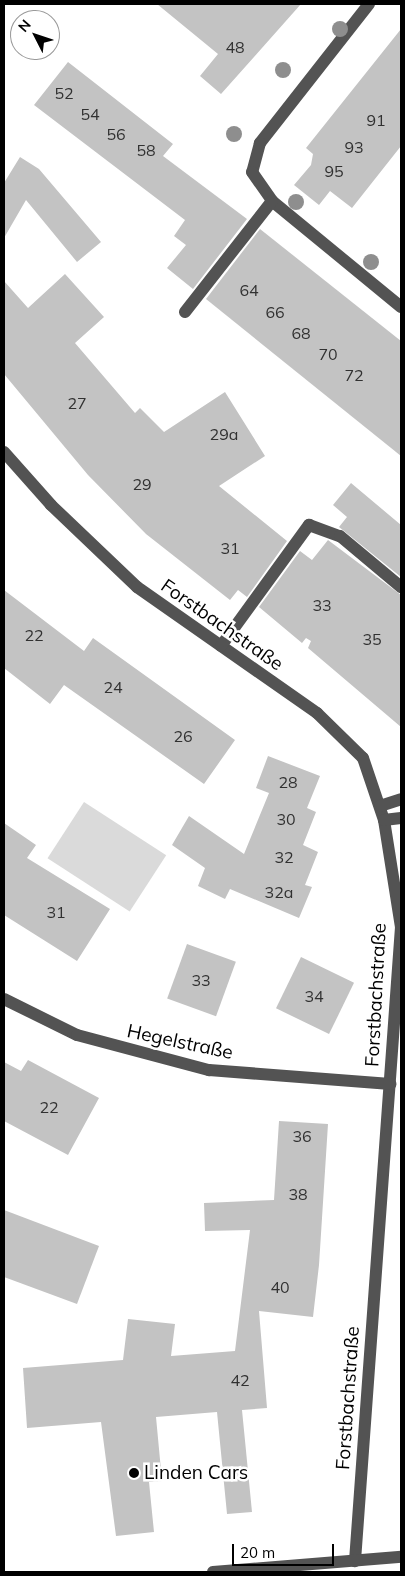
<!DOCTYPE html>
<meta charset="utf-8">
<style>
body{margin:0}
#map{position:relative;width:405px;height:1576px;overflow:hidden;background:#fff;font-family:Mulish,sans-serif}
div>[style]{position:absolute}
.green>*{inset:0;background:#dadada;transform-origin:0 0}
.building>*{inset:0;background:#c3c3c3;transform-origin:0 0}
.minor>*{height:12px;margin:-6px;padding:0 6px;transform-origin:6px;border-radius:6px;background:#535353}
.trees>*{width:16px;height:16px;margin:-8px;border-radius:50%;background:#8e8e8e}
.dots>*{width:14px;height:14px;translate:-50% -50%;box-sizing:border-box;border:2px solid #fff;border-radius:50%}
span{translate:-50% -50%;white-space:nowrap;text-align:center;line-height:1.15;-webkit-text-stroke:5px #fff;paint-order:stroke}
.number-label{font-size:16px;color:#313131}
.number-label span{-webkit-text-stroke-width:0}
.street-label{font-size:19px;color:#000}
.poi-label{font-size:19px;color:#000}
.left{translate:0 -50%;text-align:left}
.frame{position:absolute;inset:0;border:5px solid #000;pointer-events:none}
.north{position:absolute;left:10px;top:10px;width:50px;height:50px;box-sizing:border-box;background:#fff;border:1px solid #999;border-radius:50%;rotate:311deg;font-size:14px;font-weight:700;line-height:20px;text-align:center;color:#000}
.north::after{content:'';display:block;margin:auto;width:18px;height:22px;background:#000;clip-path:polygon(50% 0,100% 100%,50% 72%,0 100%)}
.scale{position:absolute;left:232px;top:1544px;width:102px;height:22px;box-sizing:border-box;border:2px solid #000;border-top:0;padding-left:6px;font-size:15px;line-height:18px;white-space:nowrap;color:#000;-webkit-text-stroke:4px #fff;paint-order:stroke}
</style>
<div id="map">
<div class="green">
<i style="left:84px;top:802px;width:98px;height:67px;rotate:33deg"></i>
</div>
<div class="building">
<i style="clip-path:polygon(157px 4px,301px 4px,221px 94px,200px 76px,218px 54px)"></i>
<i style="clip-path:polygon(401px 29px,401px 146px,352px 208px,330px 191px,319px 205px,294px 185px,311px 165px,313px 154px,306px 148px)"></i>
<i style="clip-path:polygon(68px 62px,173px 144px,163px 156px,247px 219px,193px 289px,167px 268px,186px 245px,174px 236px,185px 220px,34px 105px)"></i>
<i style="clip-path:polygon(20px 157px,39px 169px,101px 242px,77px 262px,26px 200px,4px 238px,4px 183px)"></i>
<i style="clip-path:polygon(260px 229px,401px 341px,401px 456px,206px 299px)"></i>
<i style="clip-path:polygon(65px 274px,104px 317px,75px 343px,135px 413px,140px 408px,164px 432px,225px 392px,265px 456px,219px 486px,287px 541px,247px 597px,238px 590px,230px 600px,146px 534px,88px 475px,4px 374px,4px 281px,28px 308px)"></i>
<i style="clip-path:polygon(351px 483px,401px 525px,401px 577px,339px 527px,347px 517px,333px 505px)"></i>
<i style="clip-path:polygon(328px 540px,401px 595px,401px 727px,308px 648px,311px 641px,306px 638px,302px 643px,259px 607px,300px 551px,312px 560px)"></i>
<i style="clip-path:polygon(4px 590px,84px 651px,93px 638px,235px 740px,204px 784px,64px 685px,50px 704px,4px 668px)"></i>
<i style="clip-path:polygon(268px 756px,320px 776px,307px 808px,316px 812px,303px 845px,318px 852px,305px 885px,312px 887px,299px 918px,230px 889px,225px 899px,198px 886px,205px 868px,172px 845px,189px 816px,244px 854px,269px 793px,256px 788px)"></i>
<i style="clip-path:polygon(4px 823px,36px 845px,27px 858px,110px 909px,77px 961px,4px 915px)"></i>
<i style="left:187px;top:944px;width:52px;height:58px;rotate:20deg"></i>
<i style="left:301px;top:957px;width:59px;height:57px;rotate:26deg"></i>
<i style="clip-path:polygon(28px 1060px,99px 1098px,68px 1155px,4px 1121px,4px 1062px,21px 1071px)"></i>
<i style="clip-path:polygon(279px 1121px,328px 1124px,319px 1265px,313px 1317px,259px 1311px,267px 1408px,242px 1410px,252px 1512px,227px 1514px,217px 1412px,156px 1417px,162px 1481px,149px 1482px,154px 1532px,116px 1536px,101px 1422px,27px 1428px,23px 1368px,123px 1360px,128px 1319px,175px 1324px,171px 1356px,235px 1351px,250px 1230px,205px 1231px,204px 1203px,274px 1200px)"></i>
<i style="clip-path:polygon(4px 1210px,99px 1246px,77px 1304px,4px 1277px)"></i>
</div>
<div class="minor">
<i style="left:369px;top:4px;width:177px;rotate:128.1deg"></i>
<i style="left:260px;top:143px;width:30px;rotate:105deg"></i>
<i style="left:252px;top:172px;width:35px;rotate:55deg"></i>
<i style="left:272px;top:201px;width:167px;rotate:39.4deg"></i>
<i style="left:185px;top:312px;width:141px;rotate:-51.9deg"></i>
<i style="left:4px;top:452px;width:71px;rotate:48.4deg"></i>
<i style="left:51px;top:505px;width:119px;rotate:43.6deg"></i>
<i style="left:137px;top:587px;width:220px;rotate:35deg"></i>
<i style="left:317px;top:713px;width:64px;rotate:44.4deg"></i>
<i style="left:363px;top:758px;width:65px;rotate:71.3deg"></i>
<i style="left:384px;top:820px;width:108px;rotate:81deg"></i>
<i style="left:401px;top:927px;width:636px;rotate:94.15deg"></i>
<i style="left:221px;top:646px;width:150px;rotate:-54deg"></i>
<i style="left:309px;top:525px;width:33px;rotate:20deg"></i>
<i style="left:340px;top:536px;width:80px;rotate:39.9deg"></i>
<i style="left:380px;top:806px;width:22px;rotate:-18deg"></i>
<i style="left:384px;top:820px;width:17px;rotate:-7deg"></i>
<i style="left:4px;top:999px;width:81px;rotate:26.3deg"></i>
<i style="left:77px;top:1035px;width:137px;rotate:14.9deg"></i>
<i style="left:209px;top:1070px;width:182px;rotate:4.4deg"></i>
<i style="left:213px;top:1572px;width:189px;rotate:-4.6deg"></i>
</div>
<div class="trees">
<i style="left:340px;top:29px"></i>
<i style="left:283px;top:70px"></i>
<i style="left:234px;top:134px"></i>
<i style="left:296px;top:202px"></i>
<i style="left:371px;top:262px"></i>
</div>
<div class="dots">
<i style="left:134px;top:1473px;background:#000"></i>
</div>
<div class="number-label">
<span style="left:235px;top:47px">48</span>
<span style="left:64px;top:93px">52</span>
<span style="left:90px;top:114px">54</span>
<span style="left:376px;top:120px">91</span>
<span style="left:116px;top:134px">56</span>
<span style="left:354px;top:147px">93</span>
<span style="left:146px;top:150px">58</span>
<span style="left:334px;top:171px">95</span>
<span style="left:249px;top:290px">64</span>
<span style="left:275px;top:312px">66</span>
<span style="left:301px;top:333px">68</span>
<span style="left:328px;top:354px">70</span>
<span style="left:354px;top:375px">72</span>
<span style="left:77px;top:403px">27</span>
<span style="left:224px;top:434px">29a</span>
<span style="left:142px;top:484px">29</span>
<span style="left:230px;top:548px">31</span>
<span style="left:322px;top:605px">33</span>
<span style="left:34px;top:635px">22</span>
<span style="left:372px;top:639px">35</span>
<span style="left:113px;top:687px">24</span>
<span style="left:183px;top:736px">26</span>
<span style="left:288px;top:782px">28</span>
<span style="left:286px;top:819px">30</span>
<span style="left:284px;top:857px">32</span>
<span style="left:279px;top:892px">32a</span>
<span style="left:56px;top:912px">31</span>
<span style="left:201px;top:980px">33</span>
<span style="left:314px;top:996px">34</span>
<span style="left:49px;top:1107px">22</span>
<span style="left:302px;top:1136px">36</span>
<span style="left:298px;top:1194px">38</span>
<span style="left:280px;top:1287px">40</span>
<span style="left:240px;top:1380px">42</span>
</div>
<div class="street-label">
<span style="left:222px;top:625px;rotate:35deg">Forstbachstraße</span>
<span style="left:376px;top:995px;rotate:-87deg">Forstbachstraße</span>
<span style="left:180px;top:1042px;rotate:12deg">Hegelstraße</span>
<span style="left:348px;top:1398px;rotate:-86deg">Forstbachstraße</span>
</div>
<div class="poi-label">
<span class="left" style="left:144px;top:1473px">Linden Cars</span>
</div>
<div class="frame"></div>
<div class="north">N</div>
<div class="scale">20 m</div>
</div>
